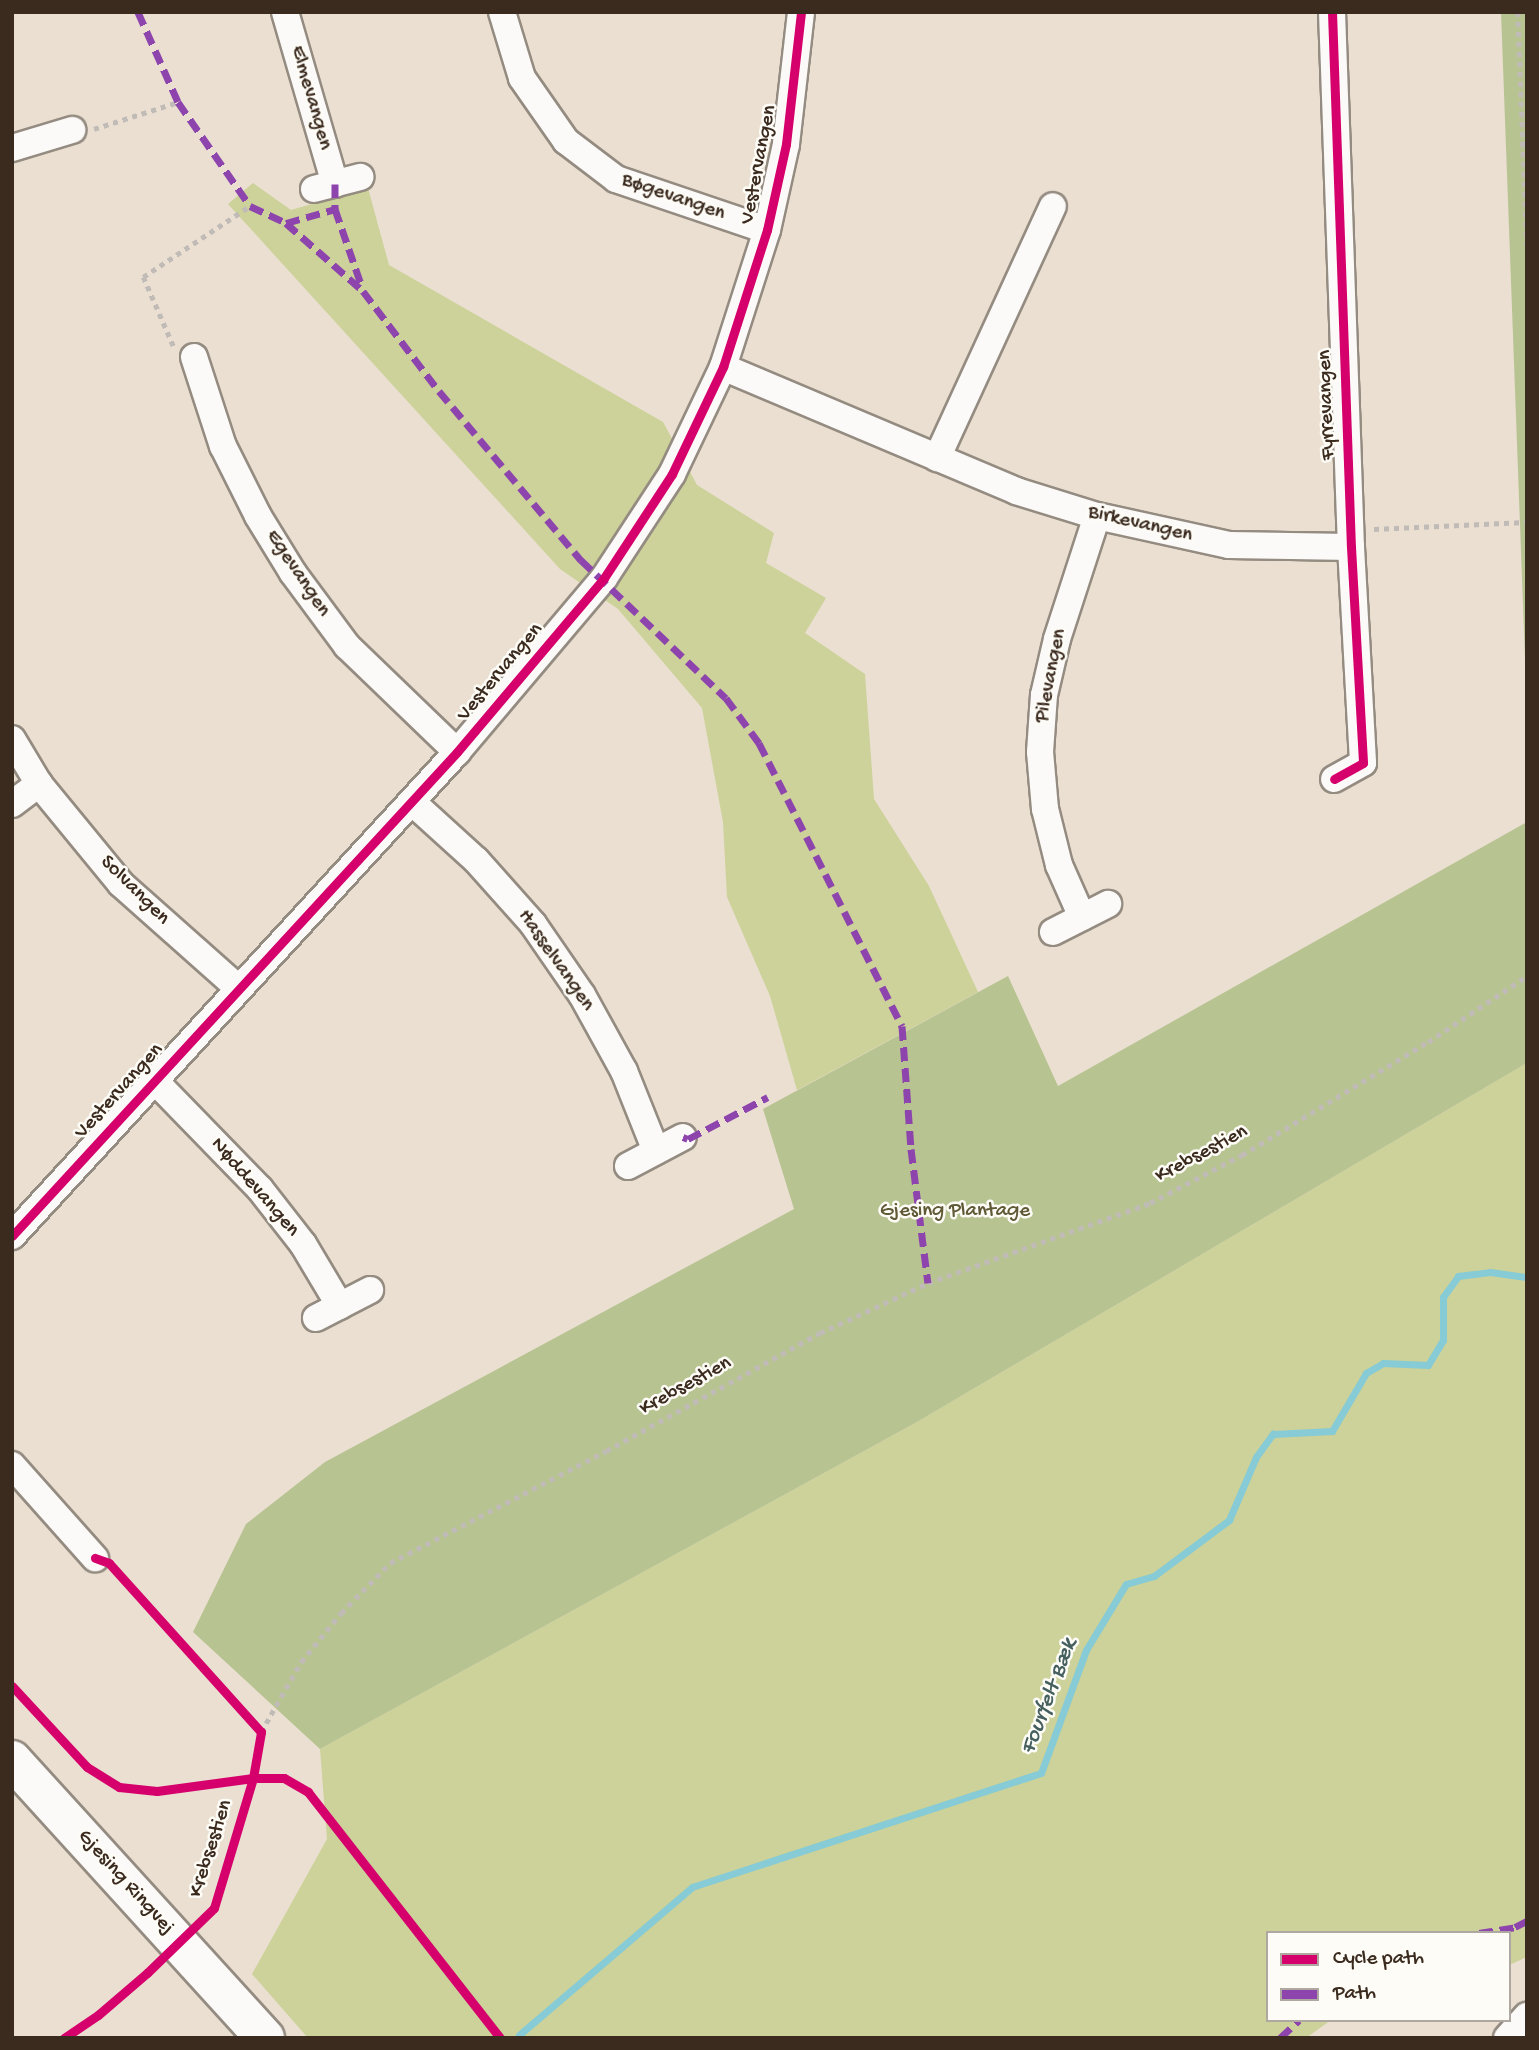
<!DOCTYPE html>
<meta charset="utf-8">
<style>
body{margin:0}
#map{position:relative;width:1539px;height:2050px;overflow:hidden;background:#eadfd0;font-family:"Gochi Hand",sans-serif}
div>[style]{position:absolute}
.green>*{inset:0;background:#ccd299}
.forest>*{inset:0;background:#b8c392}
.stream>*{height:7px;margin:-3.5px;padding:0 3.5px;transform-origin:3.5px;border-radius:3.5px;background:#86cbd5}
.path>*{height:4.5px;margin-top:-2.25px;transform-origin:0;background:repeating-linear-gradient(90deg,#c0bbb7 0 5px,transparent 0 10px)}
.roads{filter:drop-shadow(2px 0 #948b81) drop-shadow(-2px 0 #948b81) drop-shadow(0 2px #948b81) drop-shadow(0 -2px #948b81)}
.street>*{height:26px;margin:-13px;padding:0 13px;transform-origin:13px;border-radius:13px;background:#fcfaf8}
.secondary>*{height:38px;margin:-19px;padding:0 19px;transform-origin:19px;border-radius:19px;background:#fcfaf8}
.quiet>*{height:7px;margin-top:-3.5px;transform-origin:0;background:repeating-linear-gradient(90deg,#8e44ad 0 14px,transparent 0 21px)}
.cycleway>*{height:9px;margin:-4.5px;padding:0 4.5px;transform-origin:4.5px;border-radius:4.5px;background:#d6006c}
span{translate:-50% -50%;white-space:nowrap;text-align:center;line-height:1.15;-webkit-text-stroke:5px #fdfcf7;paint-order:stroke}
.street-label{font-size:21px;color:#3b2a1e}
.park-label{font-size:21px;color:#5f5935}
.water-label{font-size:23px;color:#46605f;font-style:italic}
.frame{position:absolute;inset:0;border:14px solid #3b2a1e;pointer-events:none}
.legend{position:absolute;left:1266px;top:1931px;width:245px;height:91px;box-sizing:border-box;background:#fdfcf7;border:2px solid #afa8a0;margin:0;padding:9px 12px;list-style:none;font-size:21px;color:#3b2a1e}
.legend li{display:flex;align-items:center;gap:14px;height:35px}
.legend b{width:35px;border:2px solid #afa8a0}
</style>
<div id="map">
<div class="green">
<i style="clip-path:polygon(253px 183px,291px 210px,368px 188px,389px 265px,663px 422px,697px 485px,774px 533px,766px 563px,826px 598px,805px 633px,865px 674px,874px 799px,929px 886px,978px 992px,797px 1090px,770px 996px,727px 897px,723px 822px,702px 708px,618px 609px,560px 569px,228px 204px)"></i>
<i style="clip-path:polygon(1527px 1063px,1527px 1957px,1509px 1965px,1509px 1933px,1268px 1933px,1268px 2020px,1331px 2020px,1306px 2038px,308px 2038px,252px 1974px,327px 1839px,320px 1749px,917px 1422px)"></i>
</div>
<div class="forest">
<i style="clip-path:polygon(1501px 12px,1527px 12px,1527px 713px)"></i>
<i style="clip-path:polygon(1527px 822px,1527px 1063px,917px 1422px,320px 1749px,193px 1632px,246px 1524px,325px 1462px,794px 1209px,763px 1109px,1008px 976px,1058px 1086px)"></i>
</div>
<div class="stream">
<i style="left:519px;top:2035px;width:228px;rotate:-40.5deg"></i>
<i style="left:692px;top:1887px;width:367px;rotate:-18.1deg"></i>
<i style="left:1041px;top:1773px;width:131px;rotate:-69.9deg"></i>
<i style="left:1086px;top:1650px;width:77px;rotate:-58.8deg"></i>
<i style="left:1126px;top:1584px;width:29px;rotate:-16deg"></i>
<i style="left:1154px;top:1576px;width:94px;rotate:-36.7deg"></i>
<i style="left:1229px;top:1520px;width:69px;rotate:-66.8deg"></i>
<i style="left:1256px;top:1457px;width:29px;rotate:-54deg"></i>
<i style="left:1273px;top:1434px;width:59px;rotate:-2.9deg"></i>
<i style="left:1332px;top:1431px;width:67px;rotate:-59.6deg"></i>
<i style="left:1366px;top:1373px;width:20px;rotate:-30deg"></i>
<i style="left:1383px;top:1363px;width:45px;rotate:2.5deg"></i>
<i style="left:1428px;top:1365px;width:29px;rotate:-59deg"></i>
<i style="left:1443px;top:1340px;width:43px;rotate:-90deg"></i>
<i style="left:1443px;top:1297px;width:26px;rotate:-54deg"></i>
<i style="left:1458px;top:1276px;width:32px;rotate:-7deg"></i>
<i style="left:1490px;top:1272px;width:37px;rotate:8deg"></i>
</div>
<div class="path">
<i style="left:1518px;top:12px;width:233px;rotate:87.8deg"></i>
<i style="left:94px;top:129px;width:88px;rotate:-17.8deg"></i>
<i style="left:173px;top:346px;width:75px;rotate:-113.5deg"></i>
<i style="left:143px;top:277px;width:128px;rotate:-33.6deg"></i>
<i style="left:1374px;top:529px;width:153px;rotate:-2.6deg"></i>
<i style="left:261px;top:1732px;width:81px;rotate:-60.3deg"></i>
<i style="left:301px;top:1662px;width:63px;rotate:-50.8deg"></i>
<i style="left:341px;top:1613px;width:70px;rotate:-45.6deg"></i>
<i style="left:390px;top:1563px;width:243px;rotate:-27.4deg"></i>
<i style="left:606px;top:1451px;width:244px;rotate:-28.9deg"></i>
<i style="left:820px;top:1333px;width:119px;rotate:-24.8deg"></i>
<i style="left:928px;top:1283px;width:236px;rotate:-19.8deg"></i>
<i style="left:1150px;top:1203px;width:104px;rotate:-27.6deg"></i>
<i style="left:1242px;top:1155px;width:218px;rotate:-31.3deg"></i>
<i style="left:1428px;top:1042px;width:119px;rotate:-33.7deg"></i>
</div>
<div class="roads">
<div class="street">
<i style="left:285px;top:12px;width:179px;rotate:73.8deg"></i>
<i style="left:502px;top:12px;width:69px;rotate:73.1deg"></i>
<i style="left:522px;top:78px;width:77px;rotate:55.1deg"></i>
<i style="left:566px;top:141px;width:63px;rotate:37.2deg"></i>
<i style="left:616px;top:179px;width:159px;rotate:18.7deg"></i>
<i style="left:1332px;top:12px;width:535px;rotate:87.97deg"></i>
<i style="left:1351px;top:547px;width:216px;rotate:86.8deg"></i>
<i style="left:1363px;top:763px;width:33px;rotate:151deg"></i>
<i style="left:12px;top:148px;width:63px;rotate:-16.7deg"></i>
<i style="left:314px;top:189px;width:48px;rotate:-14.6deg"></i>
<i style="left:194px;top:357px;width:94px;rotate:72deg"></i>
<i style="left:223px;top:446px;width:78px;rotate:63.4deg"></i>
<i style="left:258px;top:516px;width:67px;rotate:58.4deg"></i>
<i style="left:293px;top:573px;width:91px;rotate:53.5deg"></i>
<i style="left:347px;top:646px;width:153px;rotate:43.9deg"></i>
<i style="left:723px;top:367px;width:318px;rotate:22.9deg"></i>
<i style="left:1016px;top:491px;width:85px;rotate:17.2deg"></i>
<i style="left:1097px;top:516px;width:135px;rotate:12.4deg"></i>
<i style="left:1229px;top:545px;width:122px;rotate:0.9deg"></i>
<i style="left:937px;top:458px;width:277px;rotate:-65.3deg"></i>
<i style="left:12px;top:739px;width:52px;rotate:59deg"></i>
<i style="left:39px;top:784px;width:129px;rotate:50.6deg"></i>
<i style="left:121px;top:884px;width:157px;rotate:41.6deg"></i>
<i style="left:412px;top:802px;width:86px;rotate:42.2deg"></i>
<i style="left:476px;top:860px;width:86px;rotate:48.3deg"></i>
<i style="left:533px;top:924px;width:86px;rotate:55.4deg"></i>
<i style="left:582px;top:995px;width:87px;rotate:61.1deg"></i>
<i style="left:624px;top:1071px;width:86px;rotate:68.2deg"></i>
<i style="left:12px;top:804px;width:34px;rotate:-37deg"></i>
<i style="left:1082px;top:917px;width:57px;rotate:-113.9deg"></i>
<i style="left:1059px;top:865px;width:58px;rotate:-104deg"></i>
<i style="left:1045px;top:809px;width:57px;rotate:-95deg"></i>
<i style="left:1040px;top:752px;width:57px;rotate:-86deg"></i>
<i style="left:1044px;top:695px;width:57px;rotate:-76.9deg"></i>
<i style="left:1057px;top:639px;width:129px;rotate:-72deg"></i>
<i style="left:1053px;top:932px;width:62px;rotate:-27deg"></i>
<i style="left:154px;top:1080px;width:152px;rotate:45.8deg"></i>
<i style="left:260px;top:1189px;width:70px;rotate:52deg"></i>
<i style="left:303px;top:1244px;width:72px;rotate:59.2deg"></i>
<i style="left:628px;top:1166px;width:62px;rotate:-27.8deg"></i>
<i style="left:12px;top:1236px;width:657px;rotate:-47.4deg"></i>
<i style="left:457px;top:752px;width:228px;rotate:-49.8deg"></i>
<i style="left:604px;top:578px;width:124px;rotate:-56.8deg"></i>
<i style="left:672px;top:474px;width:119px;rotate:-64.5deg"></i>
<i style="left:723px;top:367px;width:144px;rotate:-72.2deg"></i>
<i style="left:767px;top:230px;width:88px;rotate:-77.5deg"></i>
<i style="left:786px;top:144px;width:133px;rotate:-83.5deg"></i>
<i style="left:316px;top:1318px;width:61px;rotate:-27.4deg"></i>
<i style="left:12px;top:1465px;width:125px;rotate:48.3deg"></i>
<i style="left:1507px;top:2038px;width:30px;rotate:-48deg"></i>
</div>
<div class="secondary">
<i style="left:12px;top:1760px;width:376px;rotate:47.7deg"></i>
</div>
</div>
<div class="quiet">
<i style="left:138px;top:12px;width:98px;rotate:66deg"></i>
<i style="left:178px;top:102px;width:126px;rotate:55.3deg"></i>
<i style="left:250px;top:206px;width:40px;rotate:25deg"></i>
<i style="left:286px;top:223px;width:103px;rotate:41.4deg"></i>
<i style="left:363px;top:291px;width:126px;rotate:52.8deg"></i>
<i style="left:439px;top:391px;width:221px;rotate:50deg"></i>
<i style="left:581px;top:560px;width:200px;rotate:43.6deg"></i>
<i style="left:726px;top:698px;width:56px;rotate:53.7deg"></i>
<i style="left:759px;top:743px;width:317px;rotate:63.2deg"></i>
<i style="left:902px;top:1026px;width:123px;rotate:85.8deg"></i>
<i style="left:911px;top:1149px;width:135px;rotate:82.8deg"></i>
<i style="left:335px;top:184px;width:25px;rotate:90deg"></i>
<i style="left:335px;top:209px;width:83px;rotate:70.9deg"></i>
<i style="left:286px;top:223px;width:51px;rotate:-15.9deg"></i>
<i style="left:1526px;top:237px;width:1px"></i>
<i style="left:683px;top:1137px;width:5px;rotate:22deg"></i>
<i style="left:688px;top:1139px;width:90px;rotate:-27.7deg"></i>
<i style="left:1479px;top:1933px;width:36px;rotate:-9deg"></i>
<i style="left:1515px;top:1927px;width:13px;rotate:-27deg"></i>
<i style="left:1280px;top:2038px;width:26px;rotate:-43deg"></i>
</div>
<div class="cycleway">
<i style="left:1332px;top:12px;width:535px;rotate:87.97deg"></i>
<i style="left:1351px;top:547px;width:216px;rotate:86.8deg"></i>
<i style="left:1363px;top:763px;width:33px;rotate:151deg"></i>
<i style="left:12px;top:1236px;width:657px;rotate:-47.4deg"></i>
<i style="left:457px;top:752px;width:228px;rotate:-49.8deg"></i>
<i style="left:604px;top:578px;width:124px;rotate:-56.8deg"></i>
<i style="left:672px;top:474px;width:119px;rotate:-64.5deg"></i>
<i style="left:723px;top:367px;width:144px;rotate:-72.2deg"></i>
<i style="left:767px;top:230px;width:88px;rotate:-77.5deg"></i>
<i style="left:786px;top:144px;width:133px;rotate:-83.5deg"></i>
<i style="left:12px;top:1686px;width:110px;rotate:47.2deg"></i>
<i style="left:87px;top:1767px;width:38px;rotate:32deg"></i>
<i style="left:119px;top:1787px;width:38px;rotate:6deg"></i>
<i style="left:157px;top:1791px;width:97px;rotate:-7.7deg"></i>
<i style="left:253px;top:1778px;width:31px"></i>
<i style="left:284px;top:1778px;width:28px;rotate:30deg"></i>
<i style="left:308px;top:1792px;width:312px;rotate:52deg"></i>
<i style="left:64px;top:2038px;width:41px;rotate:-34.1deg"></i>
<i style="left:98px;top:2015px;width:65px;rotate:-40.6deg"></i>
<i style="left:147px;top:1973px;width:93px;rotate:-44.1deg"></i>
<i style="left:214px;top:1908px;width:136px;rotate:-73.3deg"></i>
<i style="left:253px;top:1778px;width:47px;rotate:-80.1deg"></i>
<i style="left:261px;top:1732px;width:227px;rotate:-132deg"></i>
<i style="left:109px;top:1563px;width:15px;rotate:-160deg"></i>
</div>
<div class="street-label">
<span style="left:310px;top:98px;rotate:74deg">Elmevangen</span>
<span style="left:760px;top:165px;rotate:-79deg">Vestervangen</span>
<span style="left:673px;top:198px;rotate:19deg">Bøgevangen</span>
<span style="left:1328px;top:405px;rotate:-92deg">Fyrrevangen</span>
<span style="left:1140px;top:525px;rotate:13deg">Birkevangen</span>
<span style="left:297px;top:574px;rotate:56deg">Egevangen</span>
<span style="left:501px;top:673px;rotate:-50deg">Vestervangen</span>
<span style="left:1052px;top:676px;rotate:-79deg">Pilevangen</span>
<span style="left:134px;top:891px;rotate:45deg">Solvangen</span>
<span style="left:555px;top:961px;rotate:55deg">Hasselvangen</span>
<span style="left:120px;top:1092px;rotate:-48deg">Vestervangen</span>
<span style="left:1202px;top:1155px;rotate:-28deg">Krebsestien</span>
<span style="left:254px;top:1188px;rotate:49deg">Nøddevangen</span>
<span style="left:686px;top:1387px;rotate:-29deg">Krebsestien</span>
<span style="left:212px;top:1849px;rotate:-72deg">Krebsestien</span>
<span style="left:125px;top:1883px;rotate:48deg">Gjesing Ringvej</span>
</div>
<div class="park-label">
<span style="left:955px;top:1212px">Gjesing Plantage</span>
</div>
<div class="water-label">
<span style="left:1050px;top:1697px;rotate:-69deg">Fourfelt Bæk</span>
</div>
<div class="frame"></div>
<ul class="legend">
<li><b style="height:9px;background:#d6006c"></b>Cycle path</li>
<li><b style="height:9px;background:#8e44ad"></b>Path</li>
</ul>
</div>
